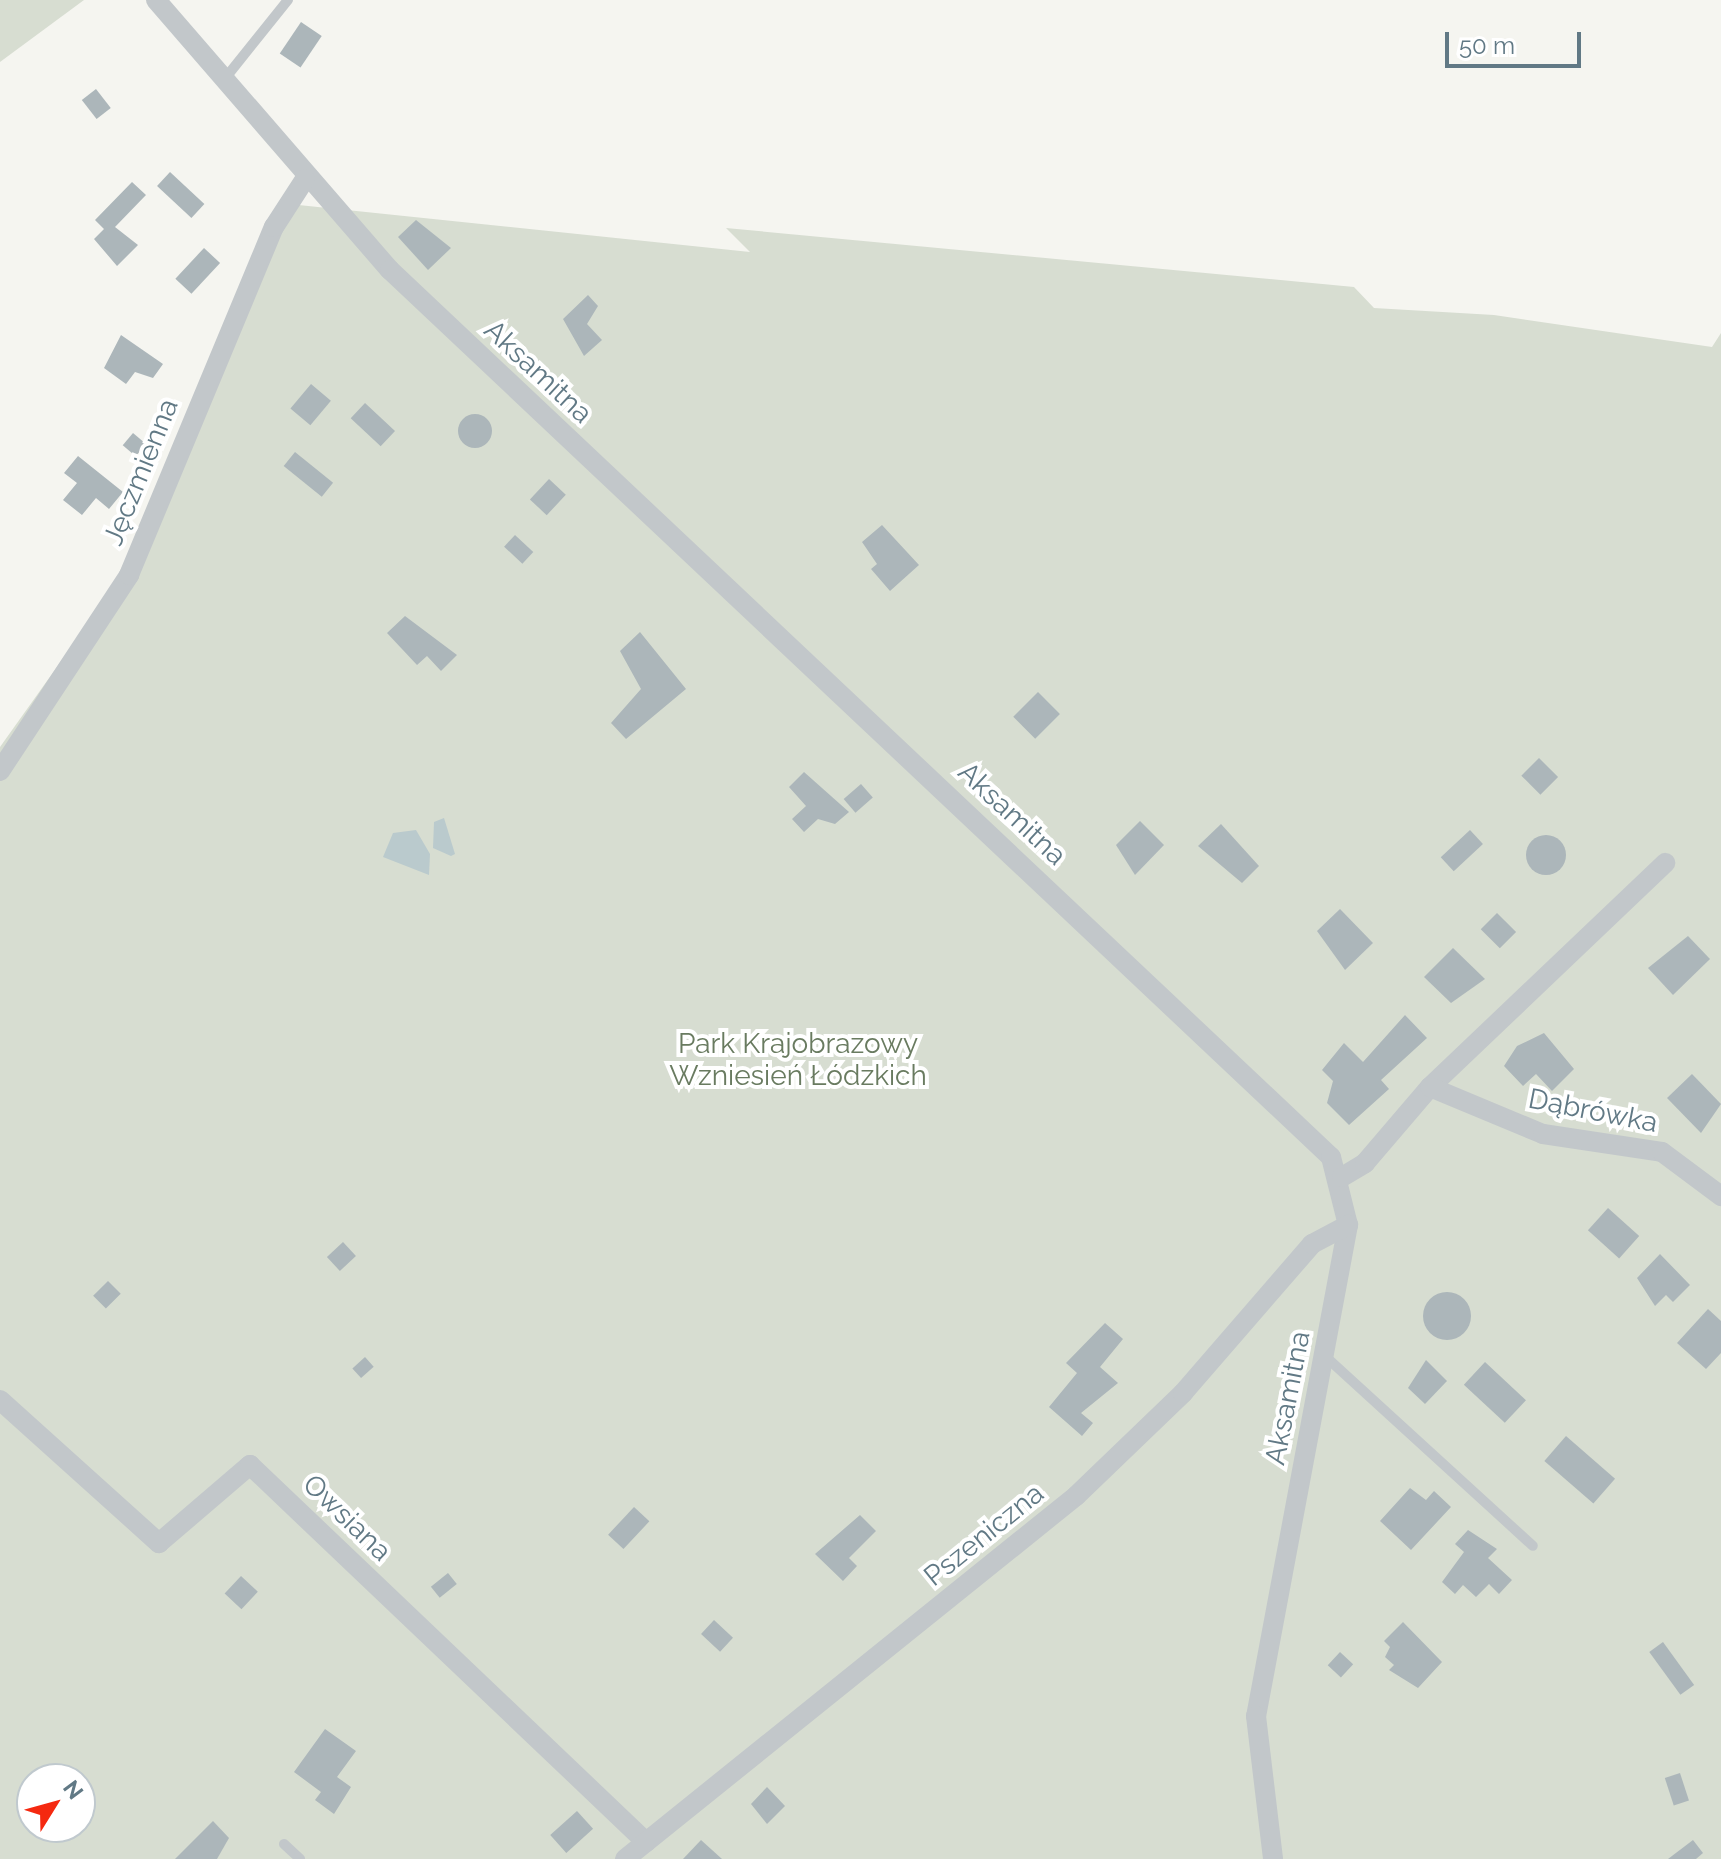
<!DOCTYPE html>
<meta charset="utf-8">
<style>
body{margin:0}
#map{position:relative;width:1721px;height:1859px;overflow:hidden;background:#f5f5f0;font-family:Raleway,sans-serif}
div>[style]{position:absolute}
.green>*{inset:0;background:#d7ddd1}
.water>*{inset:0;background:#bacacd}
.building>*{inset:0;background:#acb6ba;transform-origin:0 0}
.round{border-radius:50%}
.lane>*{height:10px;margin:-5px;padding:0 5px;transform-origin:5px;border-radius:5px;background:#c2c7ca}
.street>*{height:20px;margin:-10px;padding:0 10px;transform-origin:10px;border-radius:10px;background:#c2c7ca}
span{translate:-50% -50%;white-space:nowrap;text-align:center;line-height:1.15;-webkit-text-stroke:8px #fff;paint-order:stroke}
.street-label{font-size:28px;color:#617985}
.park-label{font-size:28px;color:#697b60}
.north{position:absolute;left:16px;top:1763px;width:80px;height:80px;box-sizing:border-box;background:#fff;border:2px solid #c0c9ce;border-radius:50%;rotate:53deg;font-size:22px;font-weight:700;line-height:32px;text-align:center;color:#617985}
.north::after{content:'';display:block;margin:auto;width:28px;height:36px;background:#f52910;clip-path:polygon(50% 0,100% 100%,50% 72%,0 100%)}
.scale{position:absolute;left:1445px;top:32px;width:136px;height:36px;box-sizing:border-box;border:4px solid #617985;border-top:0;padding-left:10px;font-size:24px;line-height:28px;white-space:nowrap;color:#617985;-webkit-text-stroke:6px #fff;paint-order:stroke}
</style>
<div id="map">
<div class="green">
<i style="clip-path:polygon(0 0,84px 0,0 62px)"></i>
<i style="clip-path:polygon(evenodd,289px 204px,750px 252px,726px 228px,1354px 287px,1374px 308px,1494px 315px,1712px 347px,1721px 333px,1721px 1859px,0 1859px,0 747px,111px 591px,289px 204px,32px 1779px,80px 1779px,80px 1827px,32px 1827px,32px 1779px)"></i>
</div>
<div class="water">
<i style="clip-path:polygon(444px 818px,455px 854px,451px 856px,433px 848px,434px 822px)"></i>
<i style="clip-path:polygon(416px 830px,430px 854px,429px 875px,383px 857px,393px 833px)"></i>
</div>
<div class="building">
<i style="left:301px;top:22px;width:25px;height:38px;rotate:34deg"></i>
<i style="left:96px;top:89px;width:24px;height:18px;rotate:52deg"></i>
<i style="left:170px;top:172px;width:47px;height:19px;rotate:43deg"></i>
<i style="clip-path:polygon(132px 182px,146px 195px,115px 227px,138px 245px,117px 266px,94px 239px,104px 229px,95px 220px)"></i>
<i style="clip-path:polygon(416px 220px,451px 248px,428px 270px,398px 237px)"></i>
<i style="left:204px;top:248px;width:22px;height:42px;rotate:43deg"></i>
<i style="clip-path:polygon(588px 295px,598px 306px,587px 324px,602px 340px,584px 356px,563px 319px)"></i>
<i style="clip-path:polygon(121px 335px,163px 364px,153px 378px,135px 372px,126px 384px,104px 368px)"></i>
<i style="left:311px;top:384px;width:26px;height:32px;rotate:40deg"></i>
<i style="left:365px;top:403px;width:41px;height:21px;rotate:43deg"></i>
<i class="round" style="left:458px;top:414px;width:34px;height:34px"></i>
<i style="left:133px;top:433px;width:17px;height:16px;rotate:40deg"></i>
<i style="left:295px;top:452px;width:49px;height:18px;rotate:39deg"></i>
<i style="clip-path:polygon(78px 456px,123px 492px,109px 509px,96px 498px,82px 515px,63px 500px,77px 483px,64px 473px)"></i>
<i style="left:549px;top:479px;width:23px;height:28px;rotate:43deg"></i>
<i style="clip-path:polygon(882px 525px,919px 565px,890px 591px,871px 569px,877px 564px,862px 542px)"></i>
<i style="left:515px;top:535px;width:25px;height:16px;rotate:43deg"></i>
<i style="clip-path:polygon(405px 616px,457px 655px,441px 671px,427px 656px,417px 665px,387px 633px)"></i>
<i style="clip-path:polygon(640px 632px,686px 689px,626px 739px,611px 723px,641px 689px,620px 651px)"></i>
<i style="left:1038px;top:692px;width:31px;height:35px;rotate:45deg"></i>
<i style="left:1539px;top:758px;width:27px;height:25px;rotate:45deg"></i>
<i style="clip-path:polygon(804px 772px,849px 812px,835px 824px,818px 819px,804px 832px,792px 819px,806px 806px,789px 787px)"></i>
<i style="left:861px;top:784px;width:18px;height:23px;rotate:49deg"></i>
<i style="clip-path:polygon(1140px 821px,1164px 845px,1135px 875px,1116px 845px)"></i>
<i style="clip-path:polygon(1221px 824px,1259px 866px,1242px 883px,1198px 846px)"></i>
<i style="left:1470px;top:830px;width:19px;height:40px;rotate:47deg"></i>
<i class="round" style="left:1526px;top:835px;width:40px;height:40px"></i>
<i style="clip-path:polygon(1340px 909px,1373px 943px,1345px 970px,1317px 931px)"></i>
<i style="left:1497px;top:913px;width:27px;height:23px;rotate:45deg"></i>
<i style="clip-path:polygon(1688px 936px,1710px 959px,1673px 995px,1648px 968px)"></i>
<i style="clip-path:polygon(1453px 948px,1485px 979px,1451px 1003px,1424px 977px)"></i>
<i style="clip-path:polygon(1405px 1015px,1427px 1038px,1381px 1080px,1389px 1089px,1349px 1125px,1327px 1103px,1333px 1081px,1322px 1070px,1344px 1043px,1363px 1062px)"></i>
<i style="clip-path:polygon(1544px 1033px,1574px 1069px,1552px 1091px,1536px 1074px,1523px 1086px,1504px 1066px,1517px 1046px)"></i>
<i style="clip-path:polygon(1692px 1074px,1721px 1104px,1701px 1133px,1667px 1098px)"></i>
<i style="left:1608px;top:1208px;width:42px;height:30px;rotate:42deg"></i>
<i style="left:343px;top:1242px;width:19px;height:22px;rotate:47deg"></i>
<i style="clip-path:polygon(1660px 1254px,1690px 1285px,1673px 1302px,1666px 1295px,1655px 1306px,1637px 1278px)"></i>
<i style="left:108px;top:1281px;width:18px;height:21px;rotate:45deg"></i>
<i class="round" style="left:1423px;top:1292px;width:48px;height:48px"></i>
<i style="clip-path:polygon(1708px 1309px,1721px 1321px,1721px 1353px,1706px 1369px,1677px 1343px)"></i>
<i style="clip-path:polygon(1105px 1323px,1123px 1339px,1100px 1367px,1118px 1383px,1081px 1413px,1093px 1423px,1082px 1436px,1049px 1407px,1077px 1373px,1066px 1363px)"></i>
<i style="left:365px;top:1357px;width:13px;height:17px;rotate:48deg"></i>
<i style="clip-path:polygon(1426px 1360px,1447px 1381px,1425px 1404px,1408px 1388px)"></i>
<i style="left:1485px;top:1362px;width:56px;height:31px;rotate:43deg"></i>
<i style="left:1566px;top:1436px;width:65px;height:33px;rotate:41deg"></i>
<i style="clip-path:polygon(1410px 1488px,1426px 1500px,1434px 1491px,1451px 1507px,1411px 1550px,1380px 1521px)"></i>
<i style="left:634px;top:1507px;width:21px;height:38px;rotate:43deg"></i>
<i style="clip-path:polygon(860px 1515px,876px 1531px,849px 1558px,857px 1566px,843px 1581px,815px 1554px)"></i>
<i style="clip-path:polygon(1468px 1530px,1497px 1549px,1488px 1558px,1512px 1580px,1499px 1594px,1489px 1584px,1476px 1597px,1463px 1585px,1455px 1594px,1442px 1582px,1464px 1552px,1455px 1544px)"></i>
<i style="left:448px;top:1573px;width:14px;height:22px;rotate:51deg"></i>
<i style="left:241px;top:1576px;width:23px;height:24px;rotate:43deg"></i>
<i style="left:714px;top:1620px;width:26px;height:19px;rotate:43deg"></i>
<i style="clip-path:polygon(1403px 1622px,1442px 1662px,1418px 1688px,1389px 1670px,1394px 1665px,1385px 1657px,1390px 1647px,1384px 1641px)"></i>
<i style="left:1663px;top:1642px;width:53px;height:17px;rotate:54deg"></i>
<i style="left:1340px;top:1652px;width:18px;height:18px;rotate:43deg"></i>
<i style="clip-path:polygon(325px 1729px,356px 1751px,337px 1777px,351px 1787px,334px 1814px,315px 1800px,321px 1792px,294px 1772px)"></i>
<i style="left:1680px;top:1773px;width:29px;height:16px;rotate:72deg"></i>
<i style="clip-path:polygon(767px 1787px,785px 1806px,767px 1824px,751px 1804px)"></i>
<i style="left:577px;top:1811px;width:24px;height:36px;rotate:48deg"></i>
<i style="clip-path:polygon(213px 1821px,229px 1838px,217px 1859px,175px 1859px)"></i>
<i style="clip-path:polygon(701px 1840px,722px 1859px,683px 1859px)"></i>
<i style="clip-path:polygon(1693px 1840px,1703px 1853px,1696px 1859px,1668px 1859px)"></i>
</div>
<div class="lane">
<i style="left:223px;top:81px;width:104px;rotate:-51.3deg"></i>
<i style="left:1326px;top:1357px;width:280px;rotate:42.4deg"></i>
<i style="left:284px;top:1844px;width:22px;rotate:43deg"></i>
</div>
<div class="street">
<i style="left:156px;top:0;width:357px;rotate:49.1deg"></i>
<i style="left:390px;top:270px;width:1293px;rotate:43.31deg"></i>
<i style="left:1331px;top:1157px;width:70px;rotate:76deg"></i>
<i style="left:1348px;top:1225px;width:500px;rotate:100.6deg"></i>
<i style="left:1256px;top:1716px;width:144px;rotate:83.2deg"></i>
<i style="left:0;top:771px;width:235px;rotate:-56.6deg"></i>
<i style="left:129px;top:575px;width:377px;rotate:-67.4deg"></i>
<i style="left:274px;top:227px;width:57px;rotate:-57.1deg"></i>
<i style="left:1430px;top:1087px;width:325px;rotate:-43.6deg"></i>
<i style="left:1342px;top:1177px;width:27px;rotate:-31deg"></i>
<i style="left:1365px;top:1163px;width:100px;rotate:-49.5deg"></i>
<i style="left:1430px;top:1087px;width:122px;rotate:22.6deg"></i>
<i style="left:1543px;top:1134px;width:120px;rotate:8.6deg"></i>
<i style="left:1662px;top:1152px;width:74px;rotate:36.7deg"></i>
<i style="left:0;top:1400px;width:214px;rotate:42deg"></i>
<i style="left:159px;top:1543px;width:120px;rotate:-40.6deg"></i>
<i style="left:250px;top:1465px;width:547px;rotate:43.59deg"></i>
<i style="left:625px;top:1859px;width:579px;rotate:-38.83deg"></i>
<i style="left:1076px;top:1496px;width:149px;rotate:-43.9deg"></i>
<i style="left:1183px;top:1393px;width:197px;rotate:-49.1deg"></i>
<i style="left:1312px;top:1244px;width:41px;rotate:-27.8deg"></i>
</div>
<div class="street-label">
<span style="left:538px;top:372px;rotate:43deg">Aksamitna</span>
<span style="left:141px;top:472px;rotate:-68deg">Jęczmienna</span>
<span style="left:1012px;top:814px;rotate:43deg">Aksamitna</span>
<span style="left:1593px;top:1111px;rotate:11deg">Dąbrówka</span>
<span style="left:1288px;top:1398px;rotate:-79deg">Aksamitna</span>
<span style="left:347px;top:1518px;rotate:44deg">Owsiana</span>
<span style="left:984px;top:1535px;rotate:-39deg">Pszeniczna</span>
</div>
<div class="park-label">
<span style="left:798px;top:1060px">Park Krajobrazowy<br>Wzniesień Łódzkich</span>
</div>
<div class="north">N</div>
<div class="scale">50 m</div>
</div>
